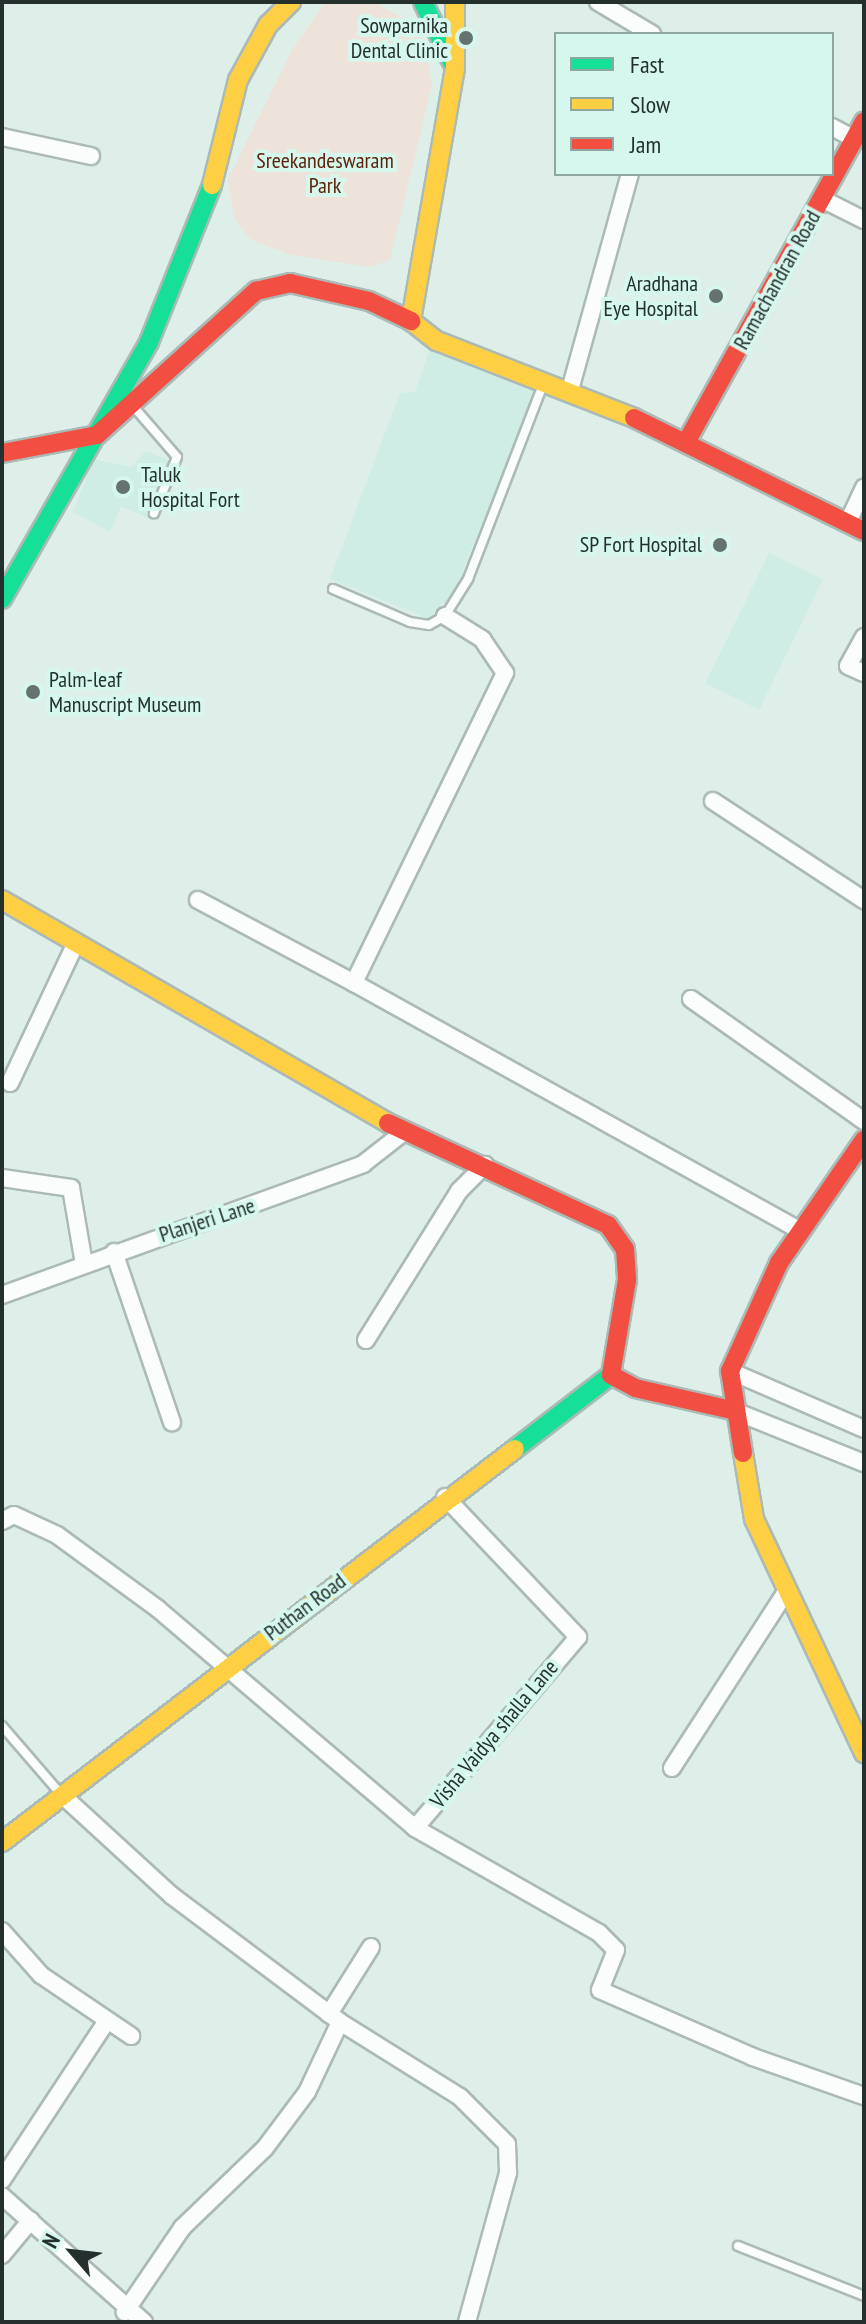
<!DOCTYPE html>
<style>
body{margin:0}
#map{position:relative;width:866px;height:2324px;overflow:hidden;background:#deefea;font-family:"PT Sans Narrow",sans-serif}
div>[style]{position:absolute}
.built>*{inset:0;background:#cfede5;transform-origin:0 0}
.green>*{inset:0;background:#ede3da}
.roads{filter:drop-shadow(2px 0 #acbab6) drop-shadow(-2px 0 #acbab6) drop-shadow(0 2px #acbab6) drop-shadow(0 -2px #acbab6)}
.lane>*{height:8px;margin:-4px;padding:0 4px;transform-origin:4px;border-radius:4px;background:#fafdfc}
.street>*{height:16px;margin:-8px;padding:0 8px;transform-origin:8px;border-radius:8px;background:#fafdfc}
.fast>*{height:18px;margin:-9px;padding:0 9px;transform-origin:9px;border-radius:9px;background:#16e098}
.slow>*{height:18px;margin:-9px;padding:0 9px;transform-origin:9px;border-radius:9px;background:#ffcf43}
.jam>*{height:18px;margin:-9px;padding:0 9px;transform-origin:9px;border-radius:9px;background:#f24e42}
.dots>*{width:22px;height:22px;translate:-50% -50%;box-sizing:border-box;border:4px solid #d6f7ee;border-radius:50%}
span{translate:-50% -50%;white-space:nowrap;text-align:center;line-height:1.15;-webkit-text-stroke:8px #d6f7ee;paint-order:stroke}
.poi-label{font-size:22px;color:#23302d}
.right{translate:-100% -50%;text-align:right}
.left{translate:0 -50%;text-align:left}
.park-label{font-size:22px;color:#5d2409}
.street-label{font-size:22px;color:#23302d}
.frame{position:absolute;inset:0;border:4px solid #23302d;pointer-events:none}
.legend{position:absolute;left:554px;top:32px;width:280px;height:144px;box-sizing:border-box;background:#d6f7ee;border:2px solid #8ea7a1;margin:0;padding:10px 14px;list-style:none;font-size:24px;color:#23302d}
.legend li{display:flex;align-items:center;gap:16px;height:40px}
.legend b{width:40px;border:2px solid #8ea7a1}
.north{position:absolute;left:32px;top:2212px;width:80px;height:80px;-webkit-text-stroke:6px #d6f7ee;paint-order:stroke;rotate:298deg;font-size:22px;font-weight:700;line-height:32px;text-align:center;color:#23302d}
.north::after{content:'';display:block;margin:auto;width:28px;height:36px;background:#23302d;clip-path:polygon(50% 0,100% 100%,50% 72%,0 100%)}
</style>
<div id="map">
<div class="built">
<i style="clip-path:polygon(432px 343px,538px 386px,454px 592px,429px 619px,330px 579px,400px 393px,415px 392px)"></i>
<i style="clip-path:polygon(146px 451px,172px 462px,149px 518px,121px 507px,110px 532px,73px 512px,94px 459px,131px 467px)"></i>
<i style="left:769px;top:553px;width:60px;height:145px;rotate:26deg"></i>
</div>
<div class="green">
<i style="clip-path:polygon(325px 2px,374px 2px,409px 21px,424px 42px,432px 85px,390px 260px,369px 267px,291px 255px,251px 240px,234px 218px,228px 179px,292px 50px)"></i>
</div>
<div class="roads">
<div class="lane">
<i style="left:133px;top:406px;width:67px;rotate:49.2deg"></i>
<i style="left:177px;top:457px;width:61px;rotate:112.3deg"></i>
<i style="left:333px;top:589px;width:84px;rotate:23.2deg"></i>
<i style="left:410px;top:622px;width:19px;rotate:9deg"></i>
<i style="left:429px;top:625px;width:18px;rotate:-29deg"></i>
<i style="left:445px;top:616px;width:44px;rotate:-58.1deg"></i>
<i style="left:468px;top:579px;width:208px;rotate:-68.9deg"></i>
<i style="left:2px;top:1726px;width:87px;rotate:49.2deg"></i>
<i style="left:738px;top:2246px;width:136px;rotate:21.6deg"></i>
</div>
<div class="street">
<i style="left:598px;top:2px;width:63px;rotate:30.7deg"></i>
<i style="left:832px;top:127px;width:26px;rotate:28deg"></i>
<i style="left:2px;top:137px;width:91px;rotate:12.1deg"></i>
<i style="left:822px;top:199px;width:47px;rotate:26.6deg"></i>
<i style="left:570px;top:390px;width:224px;rotate:-74.5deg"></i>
<i style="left:848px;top:522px;width:38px;rotate:-65deg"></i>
<i style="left:445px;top:616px;width:44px;rotate:31.9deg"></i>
<i style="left:482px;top:639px;width:41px;rotate:55.9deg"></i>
<i style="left:505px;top:673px;width:345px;rotate:116deg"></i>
<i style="left:354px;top:983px;width:511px;rotate:29.02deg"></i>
<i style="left:864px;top:637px;width:33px;rotate:119deg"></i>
<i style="left:848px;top:666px;width:17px;rotate:24deg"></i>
<i style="left:713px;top:801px;width:181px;rotate:33.3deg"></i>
<i style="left:198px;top:900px;width:177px;rotate:28deg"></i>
<i style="left:691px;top:999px;width:212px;rotate:35.2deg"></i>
<i style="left:10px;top:1083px;width:155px;rotate:-64.8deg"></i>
<i style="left:2px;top:1178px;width:70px;rotate:8.2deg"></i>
<i style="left:71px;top:1188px;width:77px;rotate:80.3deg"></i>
<i style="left:114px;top:1252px;width:180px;rotate:71.2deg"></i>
<i style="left:2px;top:1295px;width:384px;rotate:-19.9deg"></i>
<i style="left:363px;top:1164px;width:52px;rotate:-38deg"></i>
<i style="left:366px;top:1340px;width:176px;rotate:-58deg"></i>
<i style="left:459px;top:1191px;width:37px;rotate:-45deg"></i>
<i style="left:730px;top:1371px;width:146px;rotate:23.4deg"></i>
<i style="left:732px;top:1410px;width:142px;rotate:21.9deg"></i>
<i style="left:2px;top:1521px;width:13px;rotate:-27deg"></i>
<i style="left:14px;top:1515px;width:47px;rotate:24.9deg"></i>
<i style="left:57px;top:1535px;width:125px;rotate:36.2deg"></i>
<i style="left:158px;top:1609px;width:338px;rotate:40.4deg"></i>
<i style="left:415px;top:1828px;width:251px;rotate:-49.5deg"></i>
<i style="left:578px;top:1637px;width:193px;rotate:-133.5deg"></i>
<i style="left:672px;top:1768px;width:210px;rotate:-57.1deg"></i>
<i style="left:62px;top:1795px;width:148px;rotate:42.5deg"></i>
<i style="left:171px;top:1895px;width:211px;rotate:36.9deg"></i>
<i style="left:340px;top:2022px;width:77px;rotate:115.2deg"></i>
<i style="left:307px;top:2092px;width:70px;rotate:126.9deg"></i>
<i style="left:265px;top:2148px;width:115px;rotate:136.1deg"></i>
<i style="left:182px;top:2228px;width:102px;rotate:124.2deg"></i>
<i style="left:415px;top:1828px;width:212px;rotate:29.7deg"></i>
<i style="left:599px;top:1933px;width:24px;rotate:45deg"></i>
<i style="left:616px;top:1950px;width:43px;rotate:111.8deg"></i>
<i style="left:600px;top:1990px;width:167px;rotate:23.6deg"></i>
<i style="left:753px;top:2057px;width:118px;rotate:19.4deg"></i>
<i style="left:2px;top:1931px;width:59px;rotate:48.4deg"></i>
<i style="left:41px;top:1975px;width:109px;rotate:34.1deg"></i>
<i style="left:329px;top:2014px;width:79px;rotate:-57.9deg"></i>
<i style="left:340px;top:2022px;width:142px;rotate:32deg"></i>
<i style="left:460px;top:2097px;width:66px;rotate:45deg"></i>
<i style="left:507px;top:2144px;width:29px;rotate:88deg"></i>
<i style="left:508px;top:2173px;width:155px;rotate:105.4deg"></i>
<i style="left:2px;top:2180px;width:189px;rotate:-56.6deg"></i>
<i style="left:2px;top:2196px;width:190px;rotate:41.6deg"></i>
<i style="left:2px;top:2255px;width:45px;rotate:-50.4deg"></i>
</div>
<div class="fast">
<i style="left:423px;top:2px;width:67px;rotate:64.2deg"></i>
<i style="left:2px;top:599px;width:296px;rotate:-60.2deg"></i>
<i style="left:149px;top:342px;width:169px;rotate:-68.1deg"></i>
<i style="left:515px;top:1449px;width:121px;rotate:-37.6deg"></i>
</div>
<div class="slow">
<i style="left:455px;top:2px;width:66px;rotate:90deg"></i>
<i style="left:455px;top:68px;width:257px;rotate:99.9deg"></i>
<i style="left:411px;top:321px;width:33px;rotate:38deg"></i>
<i style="left:437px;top:341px;width:212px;rotate:21.3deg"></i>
<i style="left:212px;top:185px;width:108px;rotate:-76.1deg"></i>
<i style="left:238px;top:80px;width:63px;rotate:-61.4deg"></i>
<i style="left:268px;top:25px;width:33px;rotate:-45deg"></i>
<i style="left:2px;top:900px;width:446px;rotate:30deg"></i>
<i style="left:743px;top:1453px;width:67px;rotate:80.5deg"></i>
<i style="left:754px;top:1519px;width:259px;rotate:64.8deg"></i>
<i style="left:2px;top:1842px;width:646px;rotate:-37.46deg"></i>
</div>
<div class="jam">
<i style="left:634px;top:418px;width:256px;rotate:26.2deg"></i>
<i style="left:688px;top:439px;width:363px;rotate:-61deg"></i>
<i style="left:2px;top:453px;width:97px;rotate:-10.7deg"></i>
<i style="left:97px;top:435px;width:215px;rotate:-42.2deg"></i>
<i style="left:256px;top:291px;width:35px;rotate:-13deg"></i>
<i style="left:290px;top:283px;width:81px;rotate:12.8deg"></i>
<i style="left:369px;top:301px;width:47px;rotate:25.5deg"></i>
<i style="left:388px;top:1123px;width:242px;rotate:24.9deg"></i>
<i style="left:608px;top:1225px;width:29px;rotate:55deg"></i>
<i style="left:625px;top:1249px;width:31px;rotate:86deg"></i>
<i style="left:627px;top:1280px;width:96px;rotate:99.6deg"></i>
<i style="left:611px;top:1375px;width:27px;rotate:28deg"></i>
<i style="left:635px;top:1388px;width:99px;rotate:12.8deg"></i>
<i style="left:743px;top:1453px;width:83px;rotate:-99deg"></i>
<i style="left:730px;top:1371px;width:119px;rotate:-65.6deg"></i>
<i style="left:779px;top:1263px;width:150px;rotate:-55.4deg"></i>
</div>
</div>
<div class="dots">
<i style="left:466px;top:38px;background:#64736f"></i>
<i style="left:716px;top:296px;background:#64736f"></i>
<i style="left:123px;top:487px;background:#64736f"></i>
<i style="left:720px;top:545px;background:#64736f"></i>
<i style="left:33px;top:692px;background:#64736f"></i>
</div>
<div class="poi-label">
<span class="right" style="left:448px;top:38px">Sowparnika<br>Dental Clinic</span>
<span class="right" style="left:698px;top:296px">Aradhana<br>Eye Hospital</span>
<span class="left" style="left:141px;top:487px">Taluk<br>Hospital Fort</span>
<span class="right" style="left:702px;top:545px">SP Fort Hospital</span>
<span class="left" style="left:49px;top:692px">Palm-leaf<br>Manuscript Museum</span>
</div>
<div class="park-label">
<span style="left:325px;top:173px">Sreekandeswaram<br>Park</span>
</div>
<div class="street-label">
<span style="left:777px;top:280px;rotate:-61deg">Ramachandran Road</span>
<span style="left:207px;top:1220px;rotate:-18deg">Planjeri Lane</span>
<span style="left:305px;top:1607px;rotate:-37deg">Puthan Road</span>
<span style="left:494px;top:1734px;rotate:-50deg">Visha Vaidya shalla Lane</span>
</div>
<div class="frame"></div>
<ul class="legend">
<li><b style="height:10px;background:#16e098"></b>Fast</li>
<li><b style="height:10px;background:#ffcf43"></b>Slow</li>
<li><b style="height:10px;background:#f24e42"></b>Jam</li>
</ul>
<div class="north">N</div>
</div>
